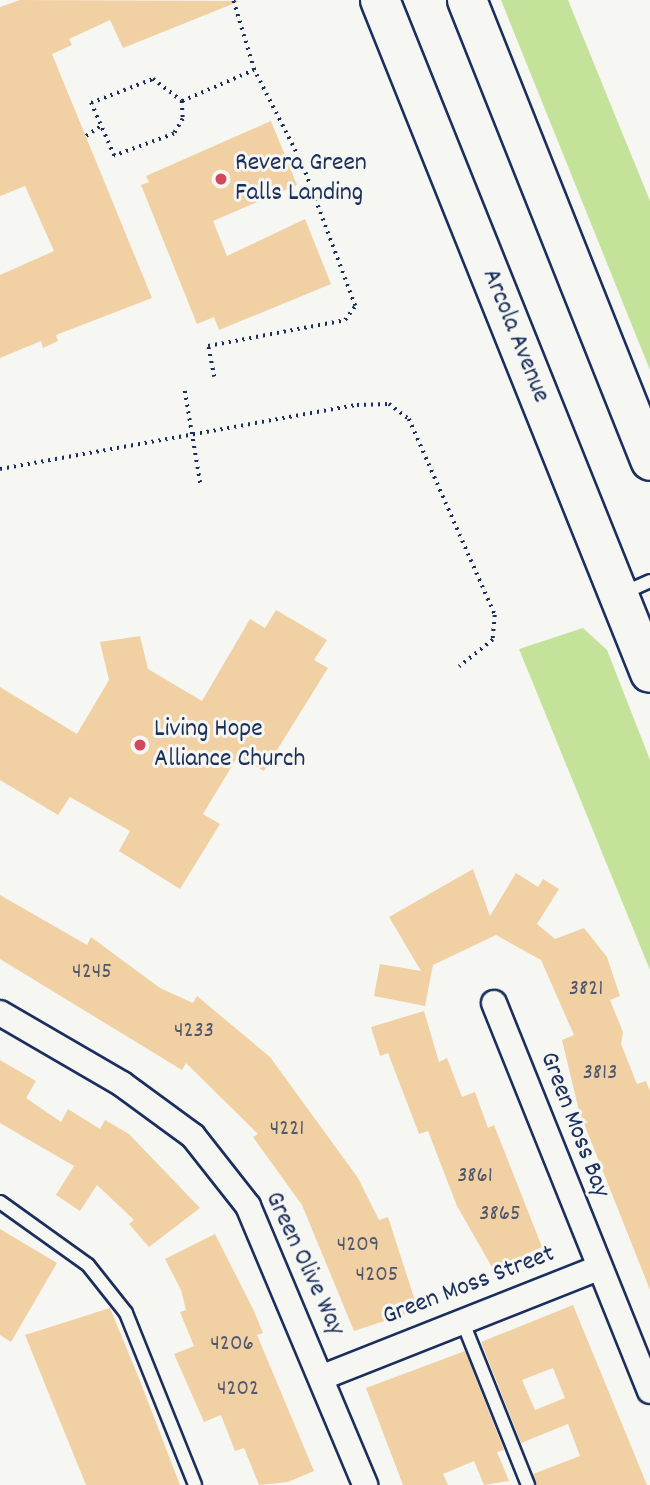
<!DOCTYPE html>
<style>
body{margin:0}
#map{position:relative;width:650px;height:1485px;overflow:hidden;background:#f6f6f2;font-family:Dekko,sans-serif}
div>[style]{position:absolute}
.green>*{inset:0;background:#c5e29a}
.building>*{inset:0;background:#f1d1a3}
.path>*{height:3.5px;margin-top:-1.75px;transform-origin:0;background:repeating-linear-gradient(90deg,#1b2f5e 0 2px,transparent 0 7px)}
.roads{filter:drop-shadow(2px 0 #1b2f5e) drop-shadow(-2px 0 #1b2f5e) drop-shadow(0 2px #1b2f5e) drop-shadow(0 -2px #1b2f5e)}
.service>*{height:12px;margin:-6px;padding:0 6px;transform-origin:6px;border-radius:6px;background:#f6f6f2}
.minor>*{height:24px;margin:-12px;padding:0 12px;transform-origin:12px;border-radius:12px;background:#f6f6f2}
.primary>*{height:38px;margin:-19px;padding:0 19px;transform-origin:19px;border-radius:19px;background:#f6f6f2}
.dots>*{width:19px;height:19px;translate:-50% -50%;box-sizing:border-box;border:4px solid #f6f6f2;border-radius:50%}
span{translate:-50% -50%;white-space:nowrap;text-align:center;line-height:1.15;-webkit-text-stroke:6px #f6f6f2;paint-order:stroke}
.number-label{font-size:23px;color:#50586f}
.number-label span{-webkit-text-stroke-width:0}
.poi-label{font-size:26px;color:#1b2f5e}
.left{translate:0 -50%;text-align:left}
.street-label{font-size:26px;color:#1b2f5e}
</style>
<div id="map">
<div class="green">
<i style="clip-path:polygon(501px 0,568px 0,650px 201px,650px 370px)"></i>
<i style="clip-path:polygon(583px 628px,607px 650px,650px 760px,650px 970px,519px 649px)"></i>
</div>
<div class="building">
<i style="clip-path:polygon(20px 0,240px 1px,123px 48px,110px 20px,69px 39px,72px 45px,52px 54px,152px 298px,56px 335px,58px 341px,43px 348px,41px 341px,0 358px,0 275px,54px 251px,25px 186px,0 196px,0 7px)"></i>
<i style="clip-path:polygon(271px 121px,297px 185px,213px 221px,227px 256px,305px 219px,331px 284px,219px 330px,214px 317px,197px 324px,141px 185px,149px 182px,146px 176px)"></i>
<i style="clip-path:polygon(276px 610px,327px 640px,314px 660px,328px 668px,264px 771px,238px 756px,203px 814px,220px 824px,180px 889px,119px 851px,130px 831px,70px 797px,58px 815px,0 780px,0 687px,77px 734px,109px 680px,100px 642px,140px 636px,148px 669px,202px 701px,250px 619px,265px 628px)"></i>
<i style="clip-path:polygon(473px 869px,490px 916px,516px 873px,538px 887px,543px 879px,559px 889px,537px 924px,555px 939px,584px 928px,607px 957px,620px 996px,610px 1000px,623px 1032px,621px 1044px,637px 1084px,646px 1081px,650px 1091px,650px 1290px,579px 1111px,562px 1040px,574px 1035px,541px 960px,496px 935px,433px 965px,425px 1006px,374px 996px,380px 964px,421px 971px,389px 917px)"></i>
<i style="clip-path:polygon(0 895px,87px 945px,91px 937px,160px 988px,193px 1003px,197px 996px,270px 1057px,358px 1178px,379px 1220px,388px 1217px,418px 1310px,354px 1331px,302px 1205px,253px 1137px,258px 1134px,186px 1063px,182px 1070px,0 959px)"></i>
<i style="clip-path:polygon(424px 1011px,439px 1062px,447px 1058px,462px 1097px,475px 1092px,488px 1128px,494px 1125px,542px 1247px,526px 1254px,530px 1262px,497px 1276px,457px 1206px,428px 1131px,419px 1134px,388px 1053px,380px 1056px,371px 1027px)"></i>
<i style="clip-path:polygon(0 1060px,36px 1081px,26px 1098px,61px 1122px,68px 1109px,100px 1129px,105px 1120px,129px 1134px,200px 1208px,149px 1247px,129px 1224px,134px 1220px,97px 1185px,80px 1211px,56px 1195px,74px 1166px,0 1123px)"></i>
<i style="clip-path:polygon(0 1229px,57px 1263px,11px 1342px,0 1335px)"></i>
<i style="clip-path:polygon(215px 1234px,254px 1311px,263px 1333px,257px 1335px,314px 1471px,288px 1482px,259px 1485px,244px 1448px,235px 1451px,221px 1415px,204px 1422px,174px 1354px,194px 1346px,180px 1312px,186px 1310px,181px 1290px,165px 1259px)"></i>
<i style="clip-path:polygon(evenodd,573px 1305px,594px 1356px,647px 1485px,537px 1485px,533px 1474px,580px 1456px,568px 1424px,521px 1443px,481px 1342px,573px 1305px,553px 1368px,565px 1398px,535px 1410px,522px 1380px,553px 1368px)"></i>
<i style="clip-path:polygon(110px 1308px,140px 1381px,180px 1485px,86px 1485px,25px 1335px)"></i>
<i style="clip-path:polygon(465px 1351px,504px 1450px,497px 1452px,509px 1481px,484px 1485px,474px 1461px,443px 1474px,448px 1485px,403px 1485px,366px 1388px)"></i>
</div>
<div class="path">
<i style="left:182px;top:101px;width:18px;rotate:87deg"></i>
<i style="left:183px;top:119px;width:17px;rotate:121deg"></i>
<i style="left:174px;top:134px;width:64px;rotate:159.9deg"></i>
<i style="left:114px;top:156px;width:58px;rotate:-113.5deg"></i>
<i style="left:91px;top:103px;width:66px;rotate:-21.2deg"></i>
<i style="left:153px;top:79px;width:36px;rotate:37deg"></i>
<i style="left:182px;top:101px;width:78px;rotate:-23.3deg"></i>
<i style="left:86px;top:136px;width:18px;rotate:-34deg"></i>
<i style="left:214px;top:377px;width:32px;rotate:-101deg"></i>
<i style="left:208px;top:346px;width:139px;rotate:-10.7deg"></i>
<i style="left:345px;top:320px;width:17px;rotate:-54deg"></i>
<i style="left:355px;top:306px;width:152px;rotate:-110.5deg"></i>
<i style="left:302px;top:164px;width:106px;rotate:-117.1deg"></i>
<i style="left:254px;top:70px;width:73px;rotate:-106.7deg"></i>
<i style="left:185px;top:391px;width:97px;rotate:80.5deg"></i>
<i style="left:0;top:469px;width:363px;rotate:-10.2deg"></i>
<i style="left:357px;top:405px;width:32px;rotate:-2deg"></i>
<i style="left:389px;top:404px;width:25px;rotate:37deg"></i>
<i style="left:409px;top:419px;width:214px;rotate:66.3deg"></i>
<i style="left:495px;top:615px;width:25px;rotate:95deg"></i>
<i style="left:493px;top:640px;width:43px;rotate:141.5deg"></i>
</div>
<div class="roads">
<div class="service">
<i style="left:621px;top:594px;width:32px;rotate:-24deg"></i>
<i style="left:0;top:1202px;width:108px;rotate:35.6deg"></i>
<i style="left:88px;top:1265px;width:61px;rotate:51.6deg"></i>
<i style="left:126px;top:1313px;width:185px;rotate:68.1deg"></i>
<i style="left:462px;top:1320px;width:178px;rotate:68.2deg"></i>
</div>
<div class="minor">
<i style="left:494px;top:1003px;width:418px;rotate:68.1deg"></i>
<i style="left:0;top:1013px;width:141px;rotate:30.2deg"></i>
<i style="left:122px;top:1084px;width:88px;rotate:36.2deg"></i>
<i style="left:193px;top:1136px;width:89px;rotate:51.8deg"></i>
<i style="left:248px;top:1206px;width:303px;rotate:67.2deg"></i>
<i style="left:323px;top:1377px;width:296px;rotate:-21.6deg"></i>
</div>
<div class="primary">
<i style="left:380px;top:0;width:725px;rotate:68.14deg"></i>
<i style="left:467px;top:0;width:496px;rotate:68.3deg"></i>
</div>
</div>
<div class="dots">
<i style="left:221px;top:179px;background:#d1495b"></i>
<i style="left:140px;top:745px;background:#d1495b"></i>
</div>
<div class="number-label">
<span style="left:92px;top:973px">4245</span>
<span style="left:586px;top:990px">3821</span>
<span style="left:194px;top:1032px">4233</span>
<span style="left:600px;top:1074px">3813</span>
<span style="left:287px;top:1130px">4221</span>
<span style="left:475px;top:1177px">3861</span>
<span style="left:500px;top:1215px">3865</span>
<span style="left:358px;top:1246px">4209</span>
<span style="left:377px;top:1276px">4205</span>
<span style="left:232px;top:1345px">4206</span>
<span style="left:238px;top:1390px">4202</span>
</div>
<div class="poi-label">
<span class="left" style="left:235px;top:179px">Revera Green<br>Falls Landing</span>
<span class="left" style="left:154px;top:745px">Living Hope<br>Alliance Church</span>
</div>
<div class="street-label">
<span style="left:515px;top:336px;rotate:68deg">Arcola Avenue</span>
<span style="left:574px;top:1125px;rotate:69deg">Green Moss Bay</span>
<span style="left:304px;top:1264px;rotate:65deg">Green Olive Way</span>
<span style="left:469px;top:1286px;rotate:-21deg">Green Moss Street</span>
</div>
</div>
